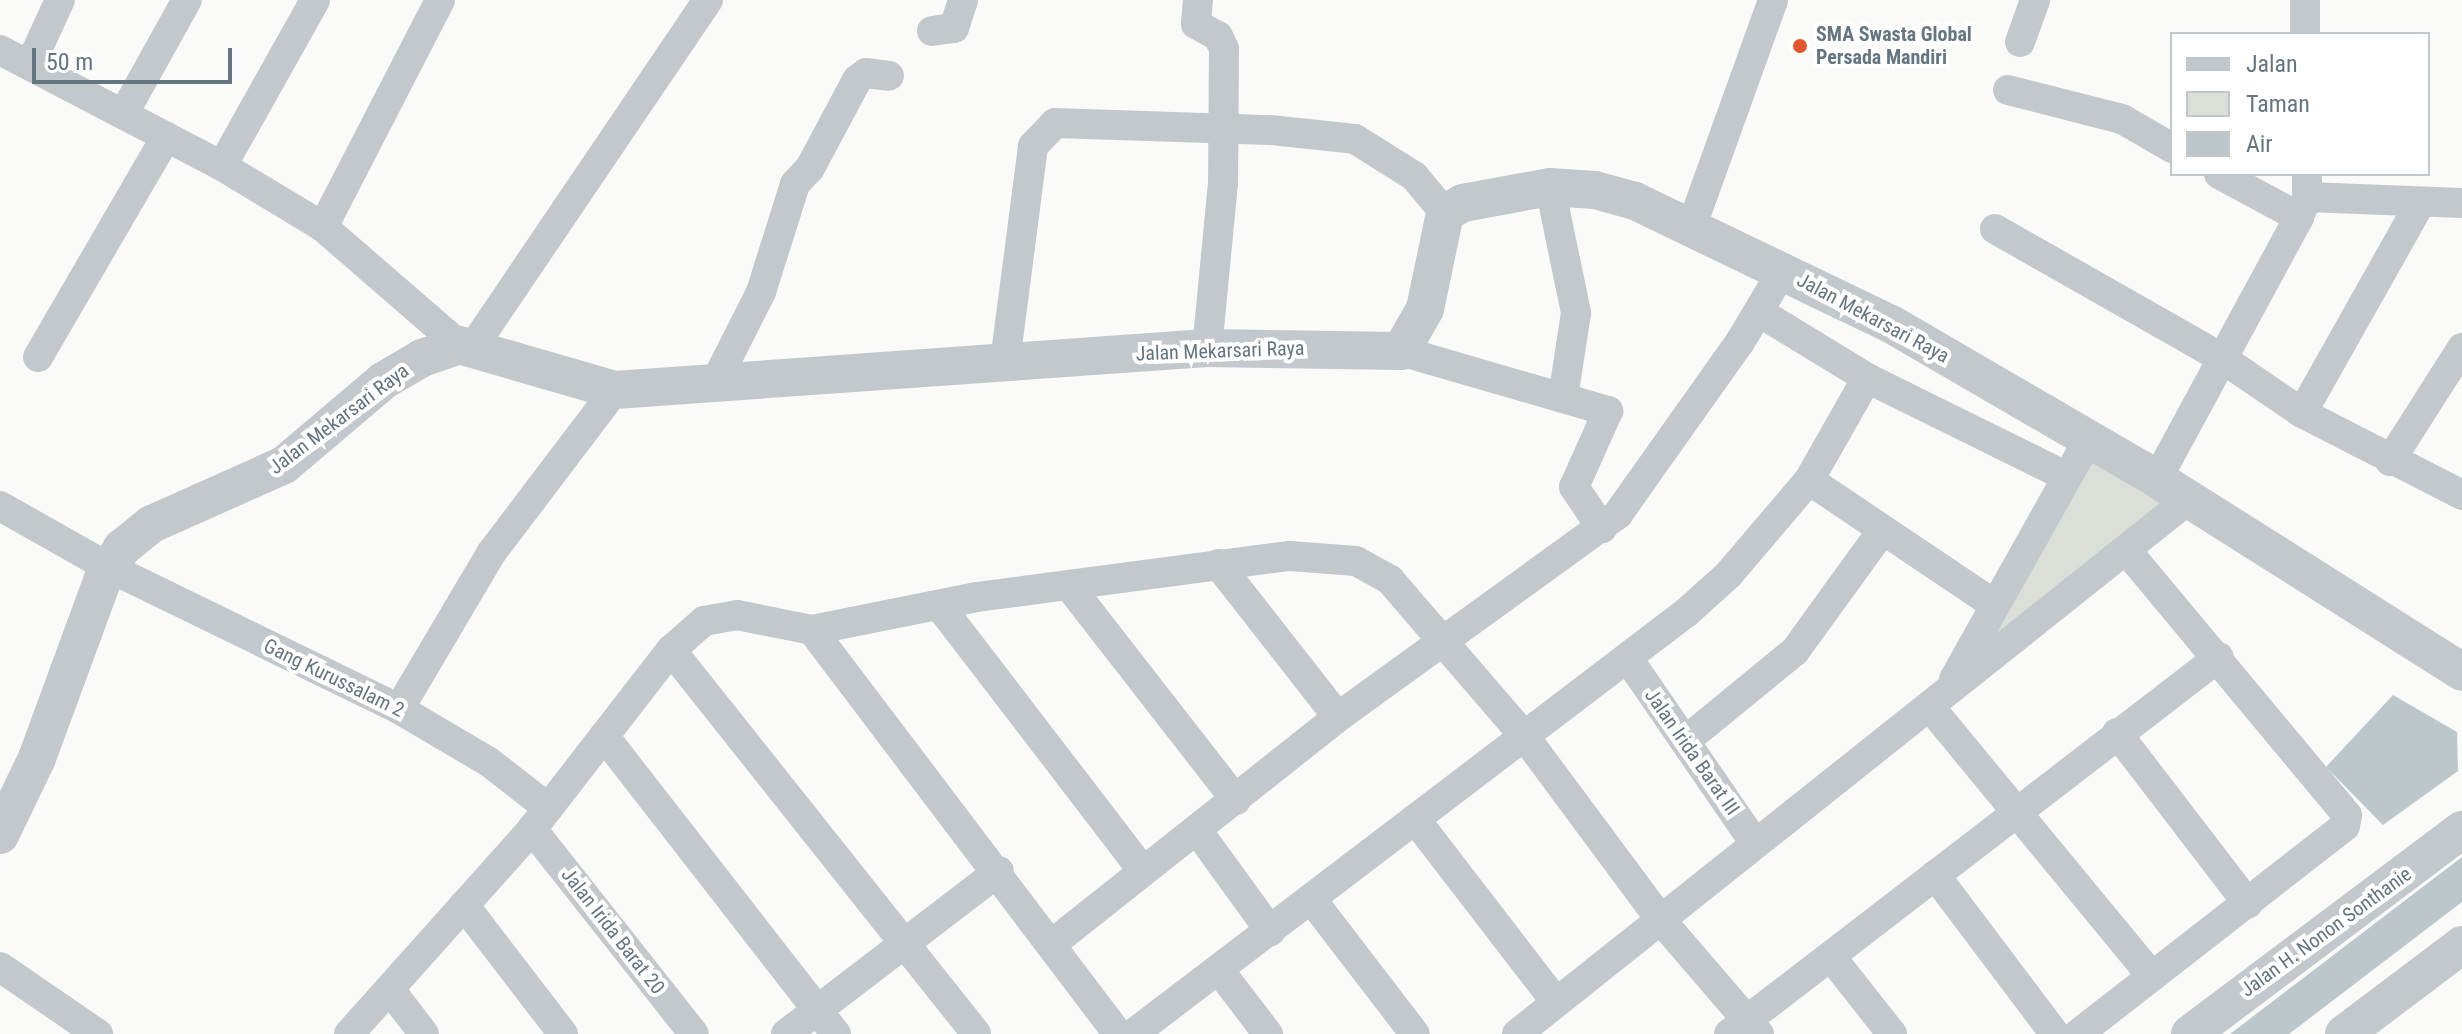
<!DOCTYPE html>
<style>
body{margin:0}
#map{position:relative;width:2462px;height:1034px;overflow:hidden;background:#fafaf8;font-family:"Roboto Condensed",sans-serif}
div>[style]{position:absolute}
.green>*{inset:0;background:#dadfd7}
.water>*{inset:0;background:#bbc7cb}
.minor>*{height:30px;margin:-15px;padding:0 15px;transform-origin:15px;border-radius:15px;background:#c3c8cc}
.tertiary>*{height:38px;margin:-19px;padding:0 19px;transform-origin:19px;border-radius:19px;background:#c3c8cc}
.dots>*{width:22px;height:22px;translate:-50% -50%;box-sizing:border-box;border:4px solid #fff;border-radius:50%}
span{translate:-50% -50%;white-space:nowrap;text-align:center;line-height:1.15;-webkit-text-stroke:8px #fff;paint-order:stroke}
.poi-label{font-size:20px;color:#657683;font-weight:700}
.left{translate:0 -50%;text-align:left}
.street-label{font-size:20px;color:#657683}
.legend{position:absolute;left:2170px;top:32px;width:260px;height:144px;box-sizing:border-box;background:#fff;border:2px solid #c1c8cd;margin:0;padding:10px 14px;list-style:none;font-size:24px;color:#657683}
.legend li{display:flex;align-items:center;gap:16px;height:40px}
.legend b{width:40px;border:2px solid #c1c8cd}
.scale{position:absolute;left:32px;top:48px;width:200px;height:36px;box-sizing:border-box;border:4px solid #657683;border-top:0;padding-left:10px;font-size:24px;line-height:28px;white-space:nowrap;color:#657683;-webkit-text-stroke:6px #fff;paint-order:stroke}
</style>
<div id="map">
<div class="green">
<i style="clip-path:polygon(2089px 438px,2189px 499px,1950px 688px)"></i>
</div>
<div class="water">
<i style="clip-path:polygon(2393px 695px,2457px 732px,2458px 771px,2383px 825px,2326px 767px)"></i>
<i style="clip-path:polygon(2462px 857px,2462px 902px,2289px 1034px,2230px 1034px)"></i>
</div>
<div class="minor">
<i style="left:1198px;top:0;width:24px;rotate:95deg"></i>
<i style="left:1196px;top:24px;width:25px;rotate:29deg"></i>
<i style="left:1218px;top:36px;width:14px;rotate:65deg"></i>
<i style="left:1224px;top:49px;width:134px;rotate:90.4deg"></i>
<i style="left:1223px;top:183px;width:166px;rotate:95.5deg"></i>
<i style="left:2305px;top:0;width:34px;rotate:90deg"></i>
<i style="left:932px;top:31px;width:22px;rotate:-8deg"></i>
<i style="left:954px;top:28px;width:29px;rotate:-72deg"></i>
<i style="left:2020px;top:42px;width:45px;rotate:-70.3deg"></i>
<i style="left:0;top:50px;width:250px;rotate:27.6deg"></i>
<i style="left:222px;top:166px;width:118px;rotate:31.1deg"></i>
<i style="left:323px;top:227px;width:180px;rotate:40.9deg"></i>
<i style="left:31px;top:63px;width:69px;rotate:-65.3deg"></i>
<i style="left:2008px;top:90px;width:118px;rotate:14.3deg"></i>
<i style="left:2122px;top:119px;width:58px;rotate:30.1deg"></i>
<i style="left:124px;top:113px;width:129px;rotate:-60.9deg"></i>
<i style="left:222px;top:166px;width:190px;rotate:-60.7deg"></i>
<i style="left:2219px;top:174px;width:91px;rotate:28.3deg"></i>
<i style="left:1550px;top:187px;width:129px;rotate:78.3deg"></i>
<i style="left:1576px;top:313px;width:86px;rotate:98.7deg"></i>
<i style="left:2307px;top:197px;width:155px;rotate:2.2deg"></i>
<i style="left:323px;top:227px;width:255px;rotate:-62.7deg"></i>
<i style="left:1691px;top:228px;width:242px;rotate:-70.2deg"></i>
<i style="left:1995px;top:229px;width:259px;rotate:29.6deg"></i>
<i style="left:2220px;top:357px;width:99px;rotate:34.3deg"></i>
<i style="left:2302px;top:413px;width:180px;rotate:27.1deg"></i>
<i style="left:1759px;top:312px;width:127px;rotate:31.4deg"></i>
<i style="left:1867px;top:378px;width:223px;rotate:26.3deg"></i>
<i style="left:471px;top:350px;width:423px;rotate:-55.9deg"></i>
<i style="left:1401px;top:351px;width:216px;rotate:16.2deg"></i>
<i style="left:1608px;top:411px;width:83px;rotate:114.1deg"></i>
<i style="left:1574px;top:487px;width:50px;rotate:55.7deg"></i>
<i style="left:38px;top:357px;width:255px;rotate:-59.8deg"></i>
<i style="left:1005px;top:362px;width:218px;rotate:-82.6deg"></i>
<i style="left:1033px;top:146px;width:32px;rotate:-46deg"></i>
<i style="left:1055px;top:123px;width:215px;rotate:1.9deg"></i>
<i style="left:1270px;top:130px;width:85px;rotate:6deg"></i>
<i style="left:1355px;top:139px;width:70px;rotate:32.1deg"></i>
<i style="left:1414px;top:176px;width:48px;rotate:50deg"></i>
<i style="left:715px;top:383px;width:102px;rotate:-63.2deg"></i>
<i style="left:761px;top:292px;width:113px;rotate:-72.5deg"></i>
<i style="left:795px;top:184px;width:22px;rotate:-47deg"></i>
<i style="left:810px;top:168px;width:100px;rotate:-61.9deg"></i>
<i style="left:857px;top:80px;width:11px;rotate:-38deg"></i>
<i style="left:866px;top:73px;width:23px;rotate:7deg"></i>
<i style="left:2302px;top:413px;width:242px;rotate:-60.6deg"></i>
<i style="left:2390px;top:461px;width:134px;rotate:-57.5deg"></i>
<i style="left:2157px;top:479px;width:298px;rotate:-61.5deg"></i>
<i style="left:2299px;top:217px;width:22px;rotate:-68deg"></i>
<i style="left:2307px;top:197px;width:23px;rotate:-90deg"></i>
<i style="left:1809px;top:480px;width:224px;rotate:33.9deg"></i>
<i style="left:0;top:506px;width:124px;rotate:29.5deg"></i>
<i style="left:108px;top:567px;width:324px;rotate:26deg"></i>
<i style="left:399px;top:709px;width:104px;rotate:30.5deg"></i>
<i style="left:489px;top:762px;width:75px;rotate:37.9deg"></i>
<i style="left:1218px;top:564px;width:194px;rotate:51.9deg"></i>
<i style="left:1070px;top:587px;width:270px;rotate:52.1deg"></i>
<i style="left:939px;top:605px;width:335px;rotate:52.5deg"></i>
<i style="left:812px;top:630px;width:507px;rotate:52.86deg"></i>
<i style="left:671px;top:650px;width:490px;rotate:51.5deg"></i>
<i style="left:1629px;top:660px;width:222px;rotate:55.5deg"></i>
<i style="left:1954px;top:679px;width:276px;rotate:-60.7deg"></i>
<i style="left:1930px;top:707px;width:349px;rotate:50.5deg"></i>
<i style="left:399px;top:709px;width:182px;rotate:-59.4deg"></i>
<i style="left:492px;top:552px;width:203px;rotate:-52.8deg"></i>
<i style="left:2117px;top:733px;width:215px;rotate:52.5deg"></i>
<i style="left:604px;top:736px;width:378px;rotate:52.1deg"></i>
<i style="left:1685px;top:741px;width:142px;rotate:-39.3deg"></i>
<i style="left:1795px;top:651px;width:148px;rotate:-54.1deg"></i>
<i style="left:1415px;top:819px;width:231px;rotate:52.4deg"></i>
<i style="left:532px;top:829px;width:261px;rotate:51.7deg"></i>
<i style="left:1197px;top:830px;width:125px;rotate:54.1deg"></i>
<i style="left:1935px;top:875px;width:199px;rotate:53deg"></i>
<i style="left:1312px;top:900px;width:169px;rotate:52.5deg"></i>
<i style="left:464px;top:905px;width:163px;rotate:52.5deg"></i>
<i style="left:1053px;top:943px;width:364px;rotate:-38.4deg"></i>
<i style="left:1338px;top:717px;width:346px;rotate:-35.9deg"></i>
<i style="left:1618px;top:514px;width:211px;rotate:-54.7deg"></i>
<i style="left:1740px;top:342px;width:84px;rotate:-59.2deg"></i>
<i style="left:1832px;top:958px;width:97px;rotate:51.7deg"></i>
<i style="left:0;top:967px;width:119px;rotate:34.4deg"></i>
<i style="left:1219px;top:970px;width:81px;rotate:52.6deg"></i>
<i style="left:391px;top:991px;width:54px;rotate:52.5deg"></i>
<i style="left:349px;top:1034px;width:275px;rotate:-48.2deg"></i>
<i style="left:532px;top:829px;width:227px;rotate:-52.2deg"></i>
<i style="left:671px;top:650px;width:44px;rotate:-41.3deg"></i>
<i style="left:704px;top:621px;width:34px;rotate:-10deg"></i>
<i style="left:737px;top:615px;width:76px;rotate:11.3deg"></i>
<i style="left:812px;top:630px;width:168px;rotate:-11.3deg"></i>
<i style="left:977px;top:597px;width:316px;rotate:-7.5deg"></i>
<i style="left:1290px;top:556px;width:66px;rotate:4.3deg"></i>
<i style="left:1356px;top:561px;width:39px;rotate:29deg"></i>
<i style="left:1390px;top:580px;width:207px;rotate:49.3deg"></i>
<i style="left:1525px;top:737px;width:227px;rotate:53.4deg"></i>
<i style="left:1660px;top:919px;width:152px;rotate:49.3deg"></i>
<i style="left:786px;top:1034px;width:268px;rotate:-37.4deg"></i>
<i style="left:1133px;top:1034px;width:696px;rotate:-37.3deg"></i>
<i style="left:1687px;top:612px;width:57px;rotate:-42.1deg"></i>
<i style="left:1729px;top:574px;width:123px;rotate:-49.6deg"></i>
<i style="left:1809px;top:480px;width:117px;rotate:-60.4deg"></i>
<i style="left:1517px;top:1034px;width:859px;rotate:-38.52deg"></i>
<i style="left:1729px;top:1034px;width:618px;rotate:-37.57deg"></i>
<i style="left:2078px;top:1034px;width:338px;rotate:-37.9deg"></i>
<i style="left:2345px;top:826px;width:11px;rotate:-80deg"></i>
<i style="left:2347px;top:815px;width:342px;rotate:-129.8deg"></i>
</div>
<div class="tertiary">
<i style="left:0;top:835px;width:85px;rotate:-64.3deg"></i>
<i style="left:37px;top:758px;width:189px;rotate:-69.8deg"></i>
<i style="left:102px;top:581px;width:39px;rotate:-59deg"></i>
<i style="left:122px;top:548px;width:38px;rotate:-39deg"></i>
<i style="left:152px;top:524px;width:145px;rotate:-24.1deg"></i>
<i style="left:284px;top:465px;width:130px;rotate:-40.3deg"></i>
<i style="left:383px;top:381px;width:45px;rotate:-30.5deg"></i>
<i style="left:422px;top:358px;width:39px;rotate:-19deg"></i>
<i style="left:459px;top:345px;width:162px;rotate:16.1deg"></i>
<i style="left:615px;top:390px;width:593px;rotate:-4.06deg"></i>
<i style="left:1207px;top:348px;width:194px;rotate:0.9deg"></i>
<i style="left:1401px;top:351px;width:48px;rotate:-60.3deg"></i>
<i style="left:1425px;top:309px;width:98px;rotate:-78.2deg"></i>
<i style="left:1445px;top:213px;width:21px;rotate:-29deg"></i>
<i style="left:1463px;top:203px;width:88px;rotate:-10.4deg"></i>
<i style="left:1550px;top:187px;width:45px;rotate:3.8deg"></i>
<i style="left:1595px;top:190px;width:41px;rotate:15.4deg"></i>
<i style="left:1635px;top:201px;width:284px;rotate:25.7deg"></i>
<i style="left:1891px;top:324px;width:308px;rotate:30.2deg"></i>
<i style="left:2157px;top:479px;width:361px;rotate:32.3deg"></i>
<i style="left:2190px;top:1034px;width:340px;rotate:-36.9deg"></i>
<i style="left:2344px;top:1034px;width:148px;rotate:-37deg"></i>
</div>
<div class="dots">
<i style="left:1800px;top:46px;background:#e4572e"></i>
</div>
<div class="poi-label">
<span class="left" style="left:1816px;top:46px">SMA Swasta Global<br>Persada Mandiri</span>
</div>
<div class="street-label">
<span style="left:1873px;top:318px;rotate:28deg">Jalan Mekarsari Raya</span>
<span style="left:1220px;top:351px;rotate:-2deg">Jalan Mekarsari Raya</span>
<span style="left:339px;top:419px;rotate:-37deg">Jalan Mekarsari Raya</span>
<span style="left:334px;top:678px;rotate:26deg">Gang Kurussalam 2</span>
<span style="left:1692px;top:752px;rotate:55deg">Jalan Irida Barat III</span>
<span style="left:613px;top:931px;rotate:52deg">Jalan Irida Barat 20</span>
<span style="left:2326px;top:932px;rotate:-36deg">Jalan H. Nonon Sonthanie</span>
</div>
<ul class="legend">
<li><b style="height:10px;background:#c3c8cc"></b>Jalan</li>
<li><b style="height:22px;background:#dadfd7"></b>Taman</li>
<li><b style="height:22px;background:#bbc7cb"></b>Air</li>
</ul>
<div class="scale">50 m</div>
</div>
